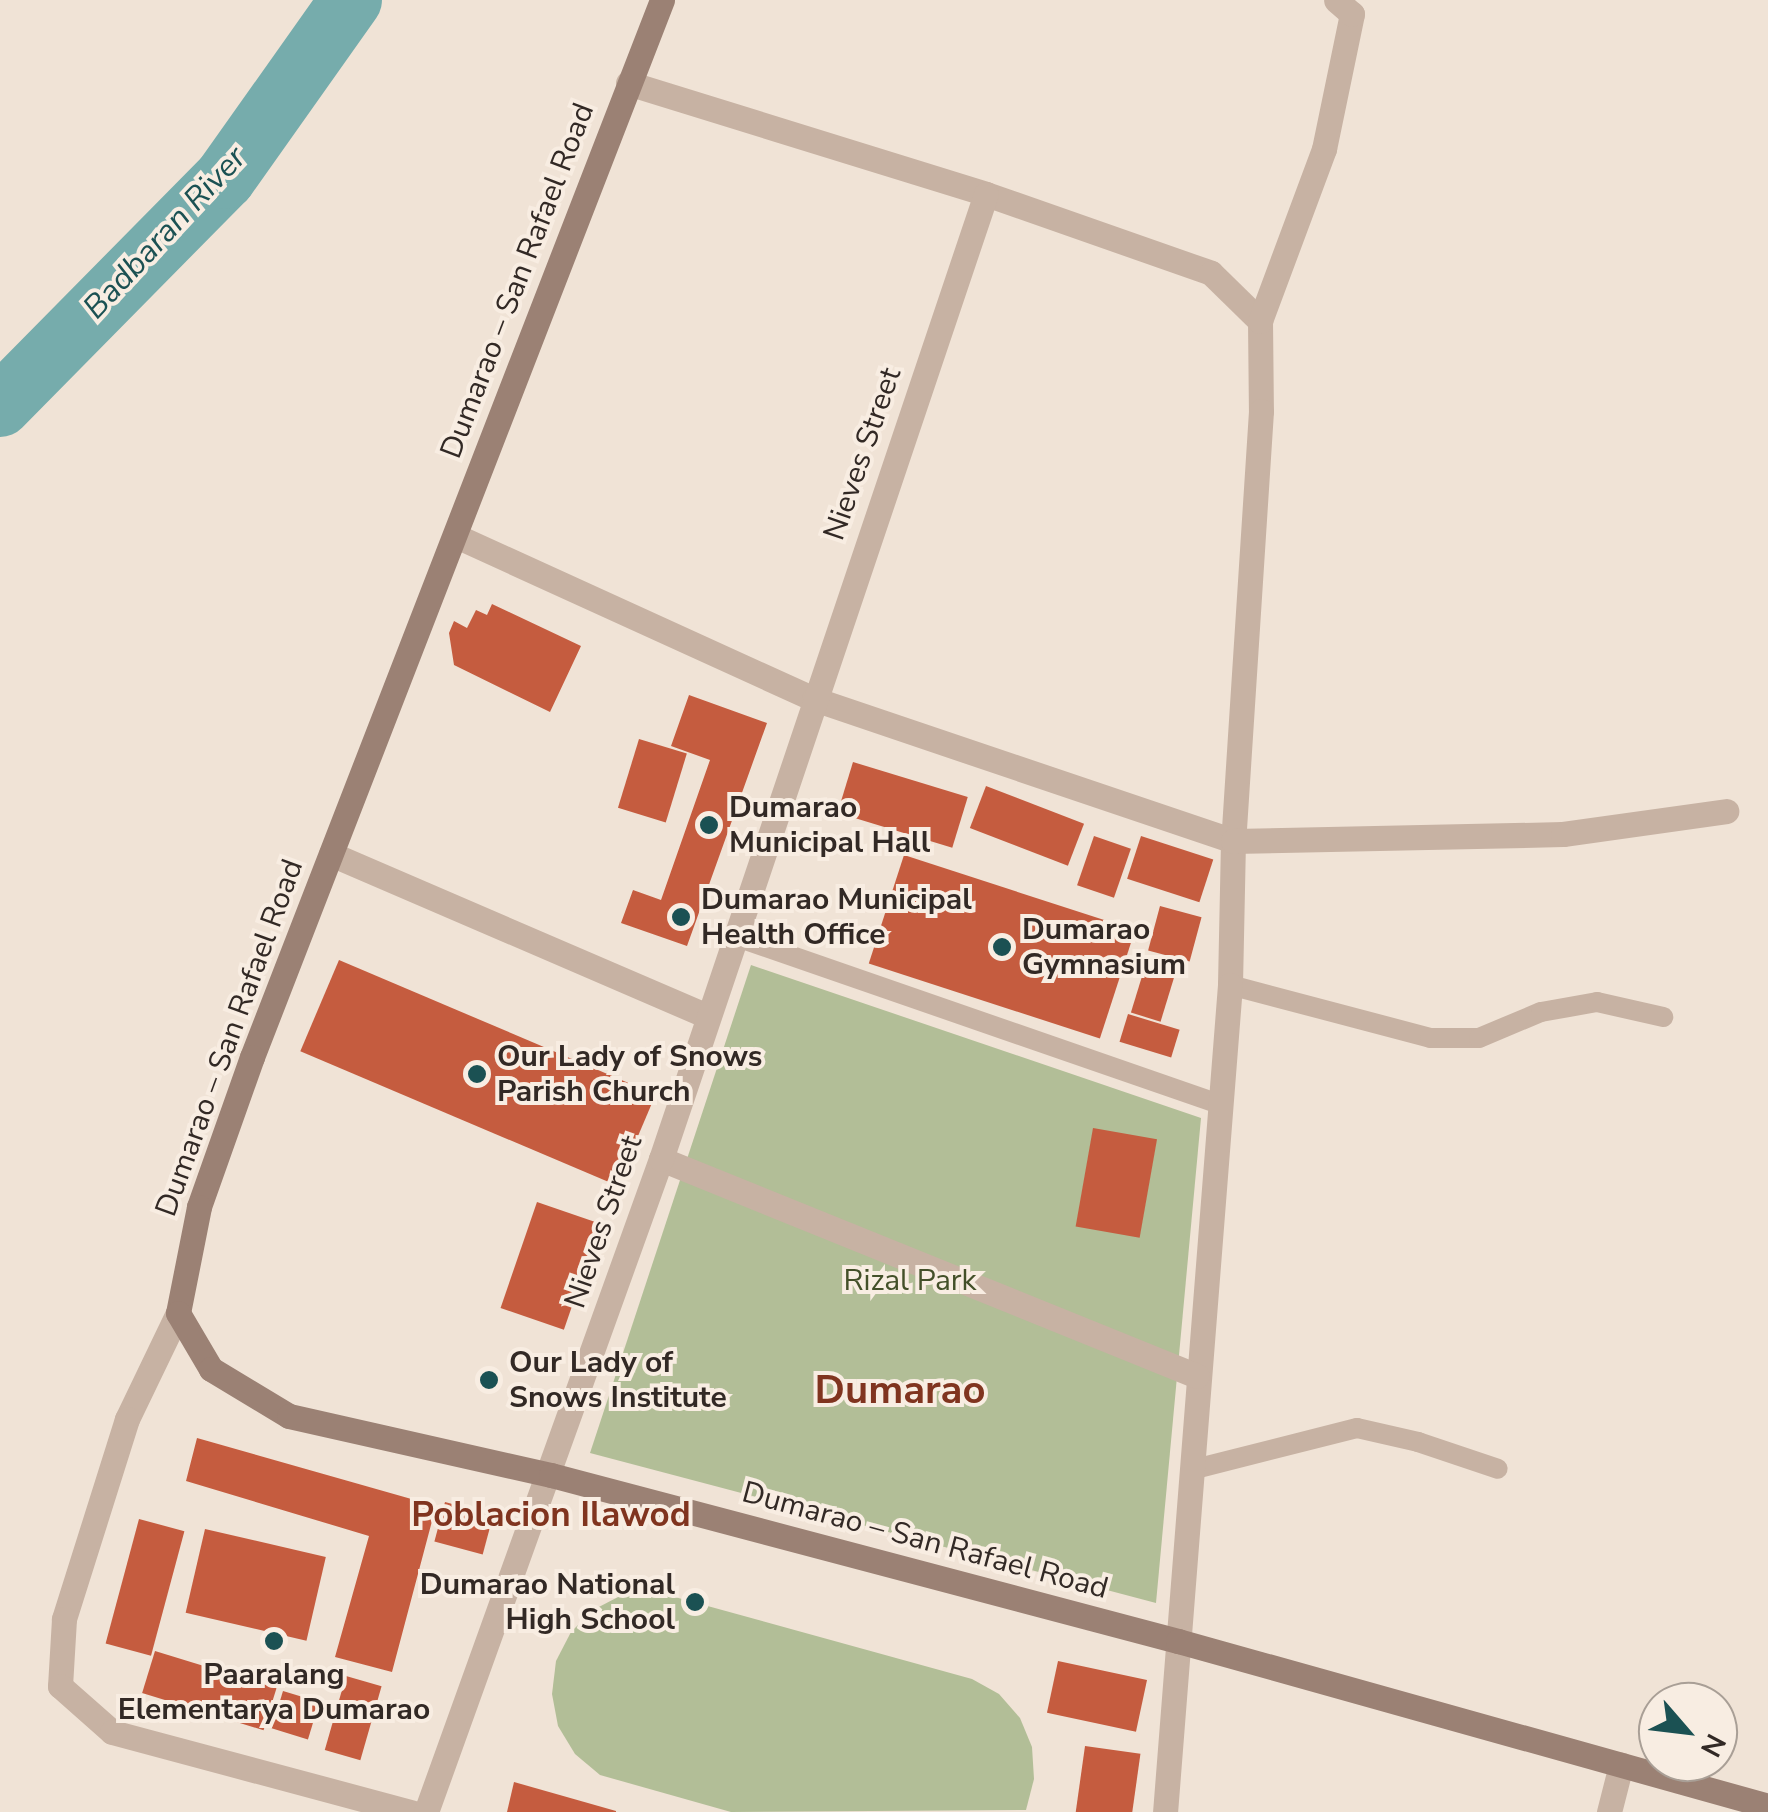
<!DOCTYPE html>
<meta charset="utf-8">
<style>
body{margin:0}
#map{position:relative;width:1768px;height:1812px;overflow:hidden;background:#f0e3d6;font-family:"Nunito Sans",sans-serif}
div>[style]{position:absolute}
.green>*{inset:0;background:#b2be97}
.river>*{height:62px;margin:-31px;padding:0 31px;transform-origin:31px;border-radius:31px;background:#76acac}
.building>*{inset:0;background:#c55c3f;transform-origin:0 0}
.lane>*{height:20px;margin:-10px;padding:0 10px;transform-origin:10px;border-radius:10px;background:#c7b2a3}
.street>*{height:25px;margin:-12.5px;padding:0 12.5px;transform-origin:12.5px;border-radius:12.5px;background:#c7b2a3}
.secondary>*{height:25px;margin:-12.5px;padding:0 12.5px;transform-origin:12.5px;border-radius:12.5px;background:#9b8174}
.dots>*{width:28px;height:28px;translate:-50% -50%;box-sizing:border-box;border:5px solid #f8ede2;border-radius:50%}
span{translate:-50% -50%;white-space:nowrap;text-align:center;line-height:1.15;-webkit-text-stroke:8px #f8ede2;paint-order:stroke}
.street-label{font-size:30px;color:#322925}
.poi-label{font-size:30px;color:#322925;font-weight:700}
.left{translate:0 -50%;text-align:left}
.right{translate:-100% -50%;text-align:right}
.park-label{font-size:30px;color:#435029}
.water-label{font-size:32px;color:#1b5153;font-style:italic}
.quarter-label{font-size:35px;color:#80341f;font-weight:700}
.district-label{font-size:40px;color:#80341f;font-weight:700}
.north{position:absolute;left:1638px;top:1682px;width:100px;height:100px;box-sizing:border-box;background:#f8ede2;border:2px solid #a99f96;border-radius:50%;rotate:118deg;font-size:28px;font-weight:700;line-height:40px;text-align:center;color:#322925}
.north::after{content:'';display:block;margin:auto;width:35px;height:45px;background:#1b5153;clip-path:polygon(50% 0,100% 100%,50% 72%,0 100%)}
</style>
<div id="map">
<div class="green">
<i style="clip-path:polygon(751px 965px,1201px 1118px,1156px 1603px,590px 1453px)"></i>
<i style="clip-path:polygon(653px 1591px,972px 1679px,999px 1694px,1020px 1718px,1032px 1747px,1034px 1779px,1026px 1810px,731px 1812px,600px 1775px,575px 1754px,558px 1726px,552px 1694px,556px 1661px,571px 1632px,593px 1610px,622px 1595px)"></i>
</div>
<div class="river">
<i style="left:0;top:406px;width:320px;rotate:-45.4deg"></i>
<i style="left:225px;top:178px;width:218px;rotate:-54.7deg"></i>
</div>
<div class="building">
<i style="clip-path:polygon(492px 604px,581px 646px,550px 712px,454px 665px,449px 633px,454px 621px,467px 628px,476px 610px,487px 615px)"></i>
<i style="clip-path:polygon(689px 695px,767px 723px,687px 946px,621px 923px,633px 890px,661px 900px,710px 760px,671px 746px)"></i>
<i style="left:639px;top:739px;width:50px;height:72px;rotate:17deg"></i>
<i style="left:853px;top:762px;width:120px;height:53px;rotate:17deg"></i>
<i style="left:986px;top:786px;width:105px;height:45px;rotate:21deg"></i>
<i style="left:1094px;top:836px;width:39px;height:52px;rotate:19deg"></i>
<i style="left:1141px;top:836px;width:76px;height:45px;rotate:18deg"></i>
<i style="left:904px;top:855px;width:243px;height:114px;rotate:18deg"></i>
<i style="left:1160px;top:906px;width:43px;height:46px;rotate:15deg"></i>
<i style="left:339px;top:960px;width:344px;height:99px;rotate:23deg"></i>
<i style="left:1147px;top:960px;width:31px;height:55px;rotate:17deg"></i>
<i style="left:1128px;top:1014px;width:54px;height:29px;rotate:17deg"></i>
<i style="left:1093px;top:1128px;width:65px;height:100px;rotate:10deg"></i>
<i style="left:537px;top:1202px;width:67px;height:112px;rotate:19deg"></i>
<i style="clip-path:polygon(197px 1438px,436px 1506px,392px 1672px,335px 1657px,369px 1536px,186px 1481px)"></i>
<i style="left:445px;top:1502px;width:50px;height:41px;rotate:15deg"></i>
<i style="left:139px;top:1519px;width:47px;height:129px;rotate:15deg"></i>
<i style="left:205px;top:1529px;width:124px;height:86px;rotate:13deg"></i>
<i style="left:155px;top:1651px;width:127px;height:44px;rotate:17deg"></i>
<i style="left:1058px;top:1661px;width:91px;height:53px;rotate:12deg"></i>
<i style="left:346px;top:1676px;width:37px;height:77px;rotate:16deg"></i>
<i style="left:283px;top:1691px;width:38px;height:39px;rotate:17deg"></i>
<i style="left:1085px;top:1746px;width:56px;height:67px;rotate:8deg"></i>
<i style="clip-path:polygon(514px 1782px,616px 1811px,616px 1812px,507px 1812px)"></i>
</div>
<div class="lane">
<i style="left:734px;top:936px;width:516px;rotate:19.1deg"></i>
<i style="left:1230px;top:985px;width:207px;rotate:14.8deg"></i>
<i style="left:1430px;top:1038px;width:49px"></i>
<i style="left:1479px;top:1038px;width:67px;rotate:-22.8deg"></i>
<i style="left:1541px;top:1012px;width:57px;rotate:-10.1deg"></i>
<i style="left:1597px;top:1002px;width:68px;rotate:12.8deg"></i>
<i style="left:1195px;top:1469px;width:167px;rotate:-14.2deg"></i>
<i style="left:1357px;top:1428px;width:63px;rotate:12.9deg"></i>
<i style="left:1418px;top:1442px;width:84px;rotate:18.6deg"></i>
</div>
<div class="street">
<i style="left:628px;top:83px;width:375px;rotate:17.2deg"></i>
<i style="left:986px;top:194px;width:238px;rotate:19.3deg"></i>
<i style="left:1211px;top:273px;width:69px;rotate:44.4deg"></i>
<i style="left:1260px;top:321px;width:90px;rotate:89.4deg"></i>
<i style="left:1261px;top:411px;width:431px;rotate:93.7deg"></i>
<i style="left:1233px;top:841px;width:144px;rotate:91.2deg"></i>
<i style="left:1230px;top:985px;width:830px;rotate:94.49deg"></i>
<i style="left:1260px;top:321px;width:184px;rotate:-69.6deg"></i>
<i style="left:1324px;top:149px;width:138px;rotate:-78.3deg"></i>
<i style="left:1352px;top:14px;width:21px;rotate:-139deg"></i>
<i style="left:456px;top:536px;width:393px;rotate:24.5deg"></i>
<i style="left:814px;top:699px;width:442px;rotate:18.7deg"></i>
<i style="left:1233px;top:841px;width:330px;rotate:-1.2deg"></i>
<i style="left:1563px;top:834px;width:165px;rotate:-8deg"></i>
<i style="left:331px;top:854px;width:409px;rotate:23.3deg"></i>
<i style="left:661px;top:1159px;width:578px;rotate:22.04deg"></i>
<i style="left:178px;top:1313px;width:118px;rotate:115.7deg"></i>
<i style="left:127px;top:1419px;width:210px;rotate:107.5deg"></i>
<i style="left:64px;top:1619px;width:67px;rotate:93.4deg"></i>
<i style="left:60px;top:1686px;width:69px;rotate:41.5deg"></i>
<i style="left:112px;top:1732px;width:310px;rotate:15deg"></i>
<i style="left:426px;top:1812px;width:694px;rotate:-70.21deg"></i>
<i style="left:661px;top:1159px;width:1018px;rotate:-71.39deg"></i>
<i style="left:1609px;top:1812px;width:49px;rotate:-75.7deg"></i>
</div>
<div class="secondary">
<i style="left:662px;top:0;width:1134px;rotate:111.2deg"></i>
<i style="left:252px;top:1057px;width:159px;rotate:109.5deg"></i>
<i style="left:199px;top:1207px;width:108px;rotate:101.2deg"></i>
<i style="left:178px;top:1313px;width:65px;rotate:59.5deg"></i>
<i style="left:211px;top:1369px;width:91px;rotate:31.1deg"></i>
<i style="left:289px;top:1416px;width:269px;rotate:12.7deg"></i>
<i style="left:551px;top:1475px;width:649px;rotate:14.83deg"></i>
<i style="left:1178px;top:1641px;width:613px;rotate:15.62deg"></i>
</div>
<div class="dots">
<i style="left:709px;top:825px;background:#1b5153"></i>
<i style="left:681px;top:917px;background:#1b5153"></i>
<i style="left:1002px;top:947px;background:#1b5153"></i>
<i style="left:477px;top:1074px;background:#1b5153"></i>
<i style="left:489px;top:1380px;background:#1b5153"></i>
<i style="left:695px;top:1602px;background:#1b5153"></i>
<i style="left:274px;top:1641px;background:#1b5153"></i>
</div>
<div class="street-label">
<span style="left:518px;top:281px;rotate:-69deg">Dumarao – San Rafael Road</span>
<span style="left:863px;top:454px;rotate:-71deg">Nieves Street</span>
<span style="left:230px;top:1038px;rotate:-70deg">Dumarao – San Rafael Road</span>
<span style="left:604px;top:1222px;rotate:-71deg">Nieves Street</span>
<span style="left:925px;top:1541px;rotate:15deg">Dumarao – San Rafael Road</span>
</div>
<div class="poi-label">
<span class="left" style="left:729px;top:825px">Dumarao<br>Municipal Hall</span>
<span class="left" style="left:701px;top:917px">Dumarao Municipal<br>Health Office</span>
<span class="left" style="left:1022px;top:947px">Dumarao<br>Gymnasium</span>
<span class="left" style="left:497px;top:1074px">Our Lady of Snows<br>Parish Church</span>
<span class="left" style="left:509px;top:1380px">Our Lady of<br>Snows Institute</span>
<span class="right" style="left:675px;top:1602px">Dumarao National<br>High School</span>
<span style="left:274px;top:1692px">Paaralang<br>Elementarya Dumarao</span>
</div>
<div class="park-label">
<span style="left:910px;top:1281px">Rizal Park</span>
</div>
<div class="water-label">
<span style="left:165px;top:233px;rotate:-47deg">Badbaran River</span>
</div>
<div class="quarter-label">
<span style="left:551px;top:1515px">Poblacion Ilawod</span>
</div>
<div class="district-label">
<span style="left:900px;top:1390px">Dumarao</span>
</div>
<div class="north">N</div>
</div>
